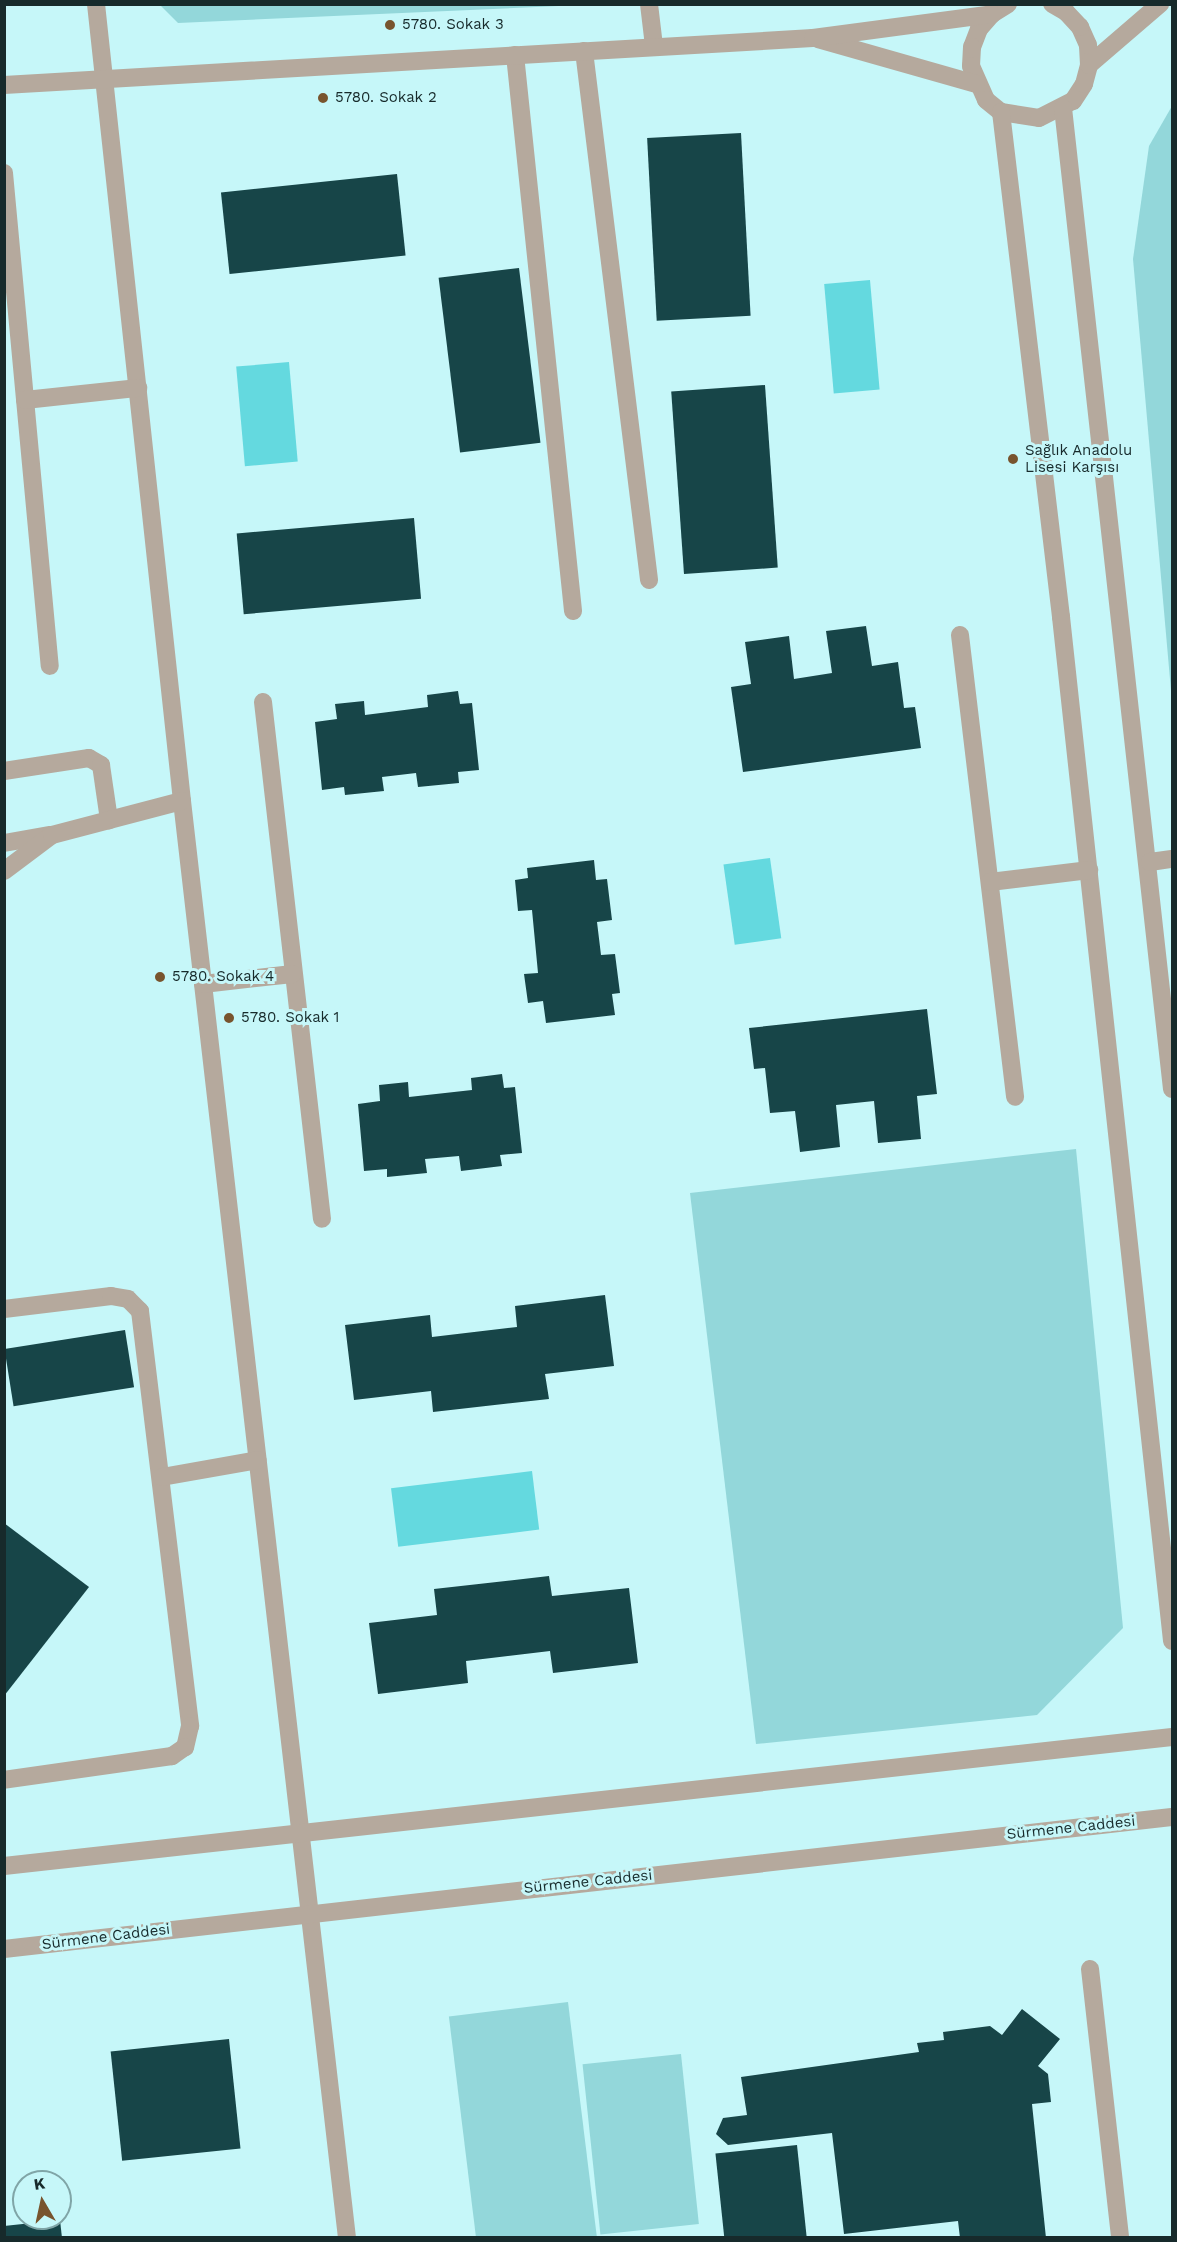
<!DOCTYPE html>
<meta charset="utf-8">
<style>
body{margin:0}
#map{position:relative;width:1177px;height:2242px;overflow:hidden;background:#c6f7f9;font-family:"Work Sans",sans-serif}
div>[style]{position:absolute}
.green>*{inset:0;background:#93d7da;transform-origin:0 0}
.water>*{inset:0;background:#64d9df;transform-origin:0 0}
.building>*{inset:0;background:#174548;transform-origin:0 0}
.minor>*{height:18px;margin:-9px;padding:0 9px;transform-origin:9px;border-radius:9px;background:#b5a99d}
.dots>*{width:16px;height:16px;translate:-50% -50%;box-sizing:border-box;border:3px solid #c6f7f9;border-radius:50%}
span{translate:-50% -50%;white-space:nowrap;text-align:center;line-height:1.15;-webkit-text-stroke:6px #c6f7f9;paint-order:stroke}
.poi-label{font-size:15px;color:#172a2b}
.left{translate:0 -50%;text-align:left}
.street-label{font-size:15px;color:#172a2b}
.frame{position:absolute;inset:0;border:6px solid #172a2b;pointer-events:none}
.north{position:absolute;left:12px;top:2170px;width:60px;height:60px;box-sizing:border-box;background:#c6f7f9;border:2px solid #80a5a7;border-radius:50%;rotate:351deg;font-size:16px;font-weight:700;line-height:24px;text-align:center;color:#172a2b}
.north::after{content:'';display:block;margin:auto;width:21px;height:27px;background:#78542e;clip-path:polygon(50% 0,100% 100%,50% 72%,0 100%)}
</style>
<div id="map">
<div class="green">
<i style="clip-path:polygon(160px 5px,581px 5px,178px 23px)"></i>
<i style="clip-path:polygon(1172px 106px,1172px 702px,1133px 259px,1149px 146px)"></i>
<i style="clip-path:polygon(1076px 1149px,1123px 1628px,1037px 1715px,756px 1744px,690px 1193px)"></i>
<i style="left:568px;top:2002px;width:237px;height:120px;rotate:83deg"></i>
<i style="left:681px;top:2054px;width:171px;height:99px;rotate:84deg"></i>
</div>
<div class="water">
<i style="left:870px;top:280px;width:110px;height:46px;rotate:85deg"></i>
<i style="left:289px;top:362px;width:100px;height:53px;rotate:85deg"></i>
<i style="left:770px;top:858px;width:81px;height:47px;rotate:82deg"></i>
<i style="left:532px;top:1471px;width:59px;height:142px;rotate:83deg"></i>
</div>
<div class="building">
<i style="left:741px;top:133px;width:183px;height:94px;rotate:87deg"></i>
<i style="left:397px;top:174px;width:82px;height:177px;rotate:84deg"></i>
<i style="left:519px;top:268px;width:176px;height:81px;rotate:83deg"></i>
<i style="left:765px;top:385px;width:183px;height:94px;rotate:86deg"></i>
<i style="left:414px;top:518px;width:81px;height:178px;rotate:85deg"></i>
<i style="clip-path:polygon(866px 626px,872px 666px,898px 662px,904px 708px,915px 707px,921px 748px,743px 772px,731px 687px,751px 684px,745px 642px,789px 636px,794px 679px,832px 673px,826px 631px)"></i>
<i style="clip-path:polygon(458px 691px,460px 704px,472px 703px,479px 770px,458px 772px,459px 783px,418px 787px,416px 773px,382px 777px,384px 791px,345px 795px,344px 787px,322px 790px,315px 722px,337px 719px,335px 704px,364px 701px,365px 715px,428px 707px,427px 695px)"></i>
<i style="clip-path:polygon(594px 860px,596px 880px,607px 879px,612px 920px,597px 922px,601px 955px,615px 954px,620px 993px,612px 994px,615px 1015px,546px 1023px,543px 1001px,528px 1003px,524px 974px,538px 973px,532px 910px,518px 911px,515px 880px,528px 878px,527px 868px)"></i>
<i style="clip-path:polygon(927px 1009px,937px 1094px,917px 1096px,921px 1139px,878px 1143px,874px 1101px,836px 1105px,840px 1147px,800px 1152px,795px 1111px,770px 1113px,765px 1068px,754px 1069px,749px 1028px)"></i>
<i style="clip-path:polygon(502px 1074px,504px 1088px,515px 1087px,522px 1153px,500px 1155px,502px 1166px,461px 1171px,459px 1156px,425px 1159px,427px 1173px,387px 1177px,387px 1169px,364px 1171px,358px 1104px,380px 1101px,379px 1085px,408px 1082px,409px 1097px,472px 1090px,471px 1078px)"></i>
<i style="clip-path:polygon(605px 1295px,614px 1366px,545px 1374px,549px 1399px,433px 1412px,431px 1391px,354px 1400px,345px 1325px,430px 1315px,432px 1337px,517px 1327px,515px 1306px)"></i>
<i style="left:125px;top:1330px;width:58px;height:122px;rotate:81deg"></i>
<i style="clip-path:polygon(4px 1523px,89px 1587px,4px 1696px)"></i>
<i style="clip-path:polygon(549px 1576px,552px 1596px,629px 1588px,638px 1663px,553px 1673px,550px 1651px,466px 1661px,468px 1683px,378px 1694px,369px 1623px,437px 1615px,434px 1589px)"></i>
<i style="clip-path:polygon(1022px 2009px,1060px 2039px,1038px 2066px,1048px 2074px,1051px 2102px,1032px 2104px,1046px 2238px,960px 2238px,958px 2221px,844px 2234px,832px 2133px,728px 2145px,716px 2134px,723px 2118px,747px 2115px,741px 2077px,919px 2052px,917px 2043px,944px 2040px,943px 2032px,990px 2026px,1002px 2035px)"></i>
<i style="left:229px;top:2039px;width:110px;height:119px;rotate:84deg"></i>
<i style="left:797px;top:2145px;width:94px;height:82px;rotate:84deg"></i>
<i style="clip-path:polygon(60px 2220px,62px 2238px,4px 2238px,4px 2226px)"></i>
</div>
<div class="minor">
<i style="left:96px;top:4px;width:802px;rotate:83.84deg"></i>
<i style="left:182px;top:801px;width:1446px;rotate:83.45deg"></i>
<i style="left:649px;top:4px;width:42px;rotate:83.2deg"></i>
<i style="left:1008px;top:4px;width:19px;rotate:148deg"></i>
<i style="left:992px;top:14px;width:20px;rotate:131deg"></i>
<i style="left:979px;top:29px;width:19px;rotate:111deg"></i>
<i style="left:972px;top:47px;width:19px;rotate:93deg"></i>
<i style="left:971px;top:66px;width:37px;rotate:66deg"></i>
<i style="left:986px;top:100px;width:19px;rotate:39deg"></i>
<i style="left:1001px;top:112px;width:38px;rotate:9deg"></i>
<i style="left:1039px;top:118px;width:38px;rotate:-27deg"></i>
<i style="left:1073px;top:101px;width:20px;rotate:-57deg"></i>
<i style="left:1084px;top:84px;width:20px;rotate:-75deg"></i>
<i style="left:1089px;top:65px;width:20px;rotate:-93deg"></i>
<i style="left:1088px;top:45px;width:20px;rotate:-114deg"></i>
<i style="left:1080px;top:27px;width:21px;rotate:-133deg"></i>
<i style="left:1066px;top:12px;width:16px;rotate:-150deg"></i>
<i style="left:818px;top:39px;width:164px;rotate:15.9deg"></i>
<i style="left:584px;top:51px;width:533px;rotate:82.99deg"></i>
<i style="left:515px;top:55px;width:559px;rotate:84.04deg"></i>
<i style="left:1089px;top:65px;width:94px;rotate:-40.7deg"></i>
<i style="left:4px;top:85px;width:810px;rotate:-3.32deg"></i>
<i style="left:813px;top:38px;width:181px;rotate:-7.6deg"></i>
<i style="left:1063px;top:108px;width:987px;rotate:83.66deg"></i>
<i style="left:1001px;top:112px;width:509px;rotate:83.22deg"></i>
<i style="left:1061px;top:617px;width:1030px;rotate:83.81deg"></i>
<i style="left:4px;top:173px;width:495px;rotate:84.7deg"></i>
<i style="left:25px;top:400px;width:114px;rotate:-6.1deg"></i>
<i style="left:960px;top:635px;width:465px;rotate:83.2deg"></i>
<i style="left:263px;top:702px;width:520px;rotate:83.49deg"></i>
<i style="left:4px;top:771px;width:86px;rotate:-8.7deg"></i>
<i style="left:89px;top:758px;width:14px;rotate:30deg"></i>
<i style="left:101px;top:765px;width:56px;rotate:81.7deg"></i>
<i style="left:4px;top:843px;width:47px;rotate:-9.9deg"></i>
<i style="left:1150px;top:862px;width:22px;rotate:-8deg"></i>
<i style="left:4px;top:871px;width:60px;rotate:-36.9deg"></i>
<i style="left:52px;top:835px;width:134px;rotate:-14.7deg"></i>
<i style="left:990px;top:882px;width:100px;rotate:-6.9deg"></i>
<i style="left:203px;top:984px;width:90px;rotate:-6.4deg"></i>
<i style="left:4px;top:1309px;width:108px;rotate:-6.9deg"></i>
<i style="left:111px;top:1296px;width:17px;rotate:10deg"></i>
<i style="left:128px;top:1299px;width:17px;rotate:45deg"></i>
<i style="left:140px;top:1311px;width:418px;rotate:83.1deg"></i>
<i style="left:190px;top:1726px;width:22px;rotate:103deg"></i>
<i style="left:185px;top:1747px;width:16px;rotate:145deg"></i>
<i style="left:172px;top:1756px;width:170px;rotate:171.9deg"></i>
<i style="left:162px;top:1477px;width:97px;rotate:-10.1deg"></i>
<i style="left:4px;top:1866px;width:1175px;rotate:-6.3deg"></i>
<i style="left:4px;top:1949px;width:1175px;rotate:-6.45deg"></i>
<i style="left:1090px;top:1969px;width:271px;rotate:83.6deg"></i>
</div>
<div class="dots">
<i style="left:390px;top:25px;background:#78542e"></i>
<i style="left:323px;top:98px;background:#78542e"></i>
<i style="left:1013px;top:459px;background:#78542e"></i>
<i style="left:160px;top:977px;background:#78542e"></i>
<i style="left:229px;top:1018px;background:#78542e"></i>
</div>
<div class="poi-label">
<span class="left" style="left:402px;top:25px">5780. Sokak 3</span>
<span class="left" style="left:335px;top:98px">5780. Sokak 2</span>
<span class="left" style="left:1025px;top:459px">Sağlık Anadolu<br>Lisesi Karşısı</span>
<span class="left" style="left:172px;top:977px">5780. Sokak 4</span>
<span class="left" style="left:241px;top:1018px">5780. Sokak 1</span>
</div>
<div class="street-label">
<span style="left:1071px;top:1828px;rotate:-6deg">Sürmene Caddesi</span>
<span style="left:588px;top:1882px;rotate:-6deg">Sürmene Caddesi</span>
<span style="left:106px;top:1937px;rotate:-7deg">Sürmene Caddesi</span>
</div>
<div class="frame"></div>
<div class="north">K</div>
</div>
